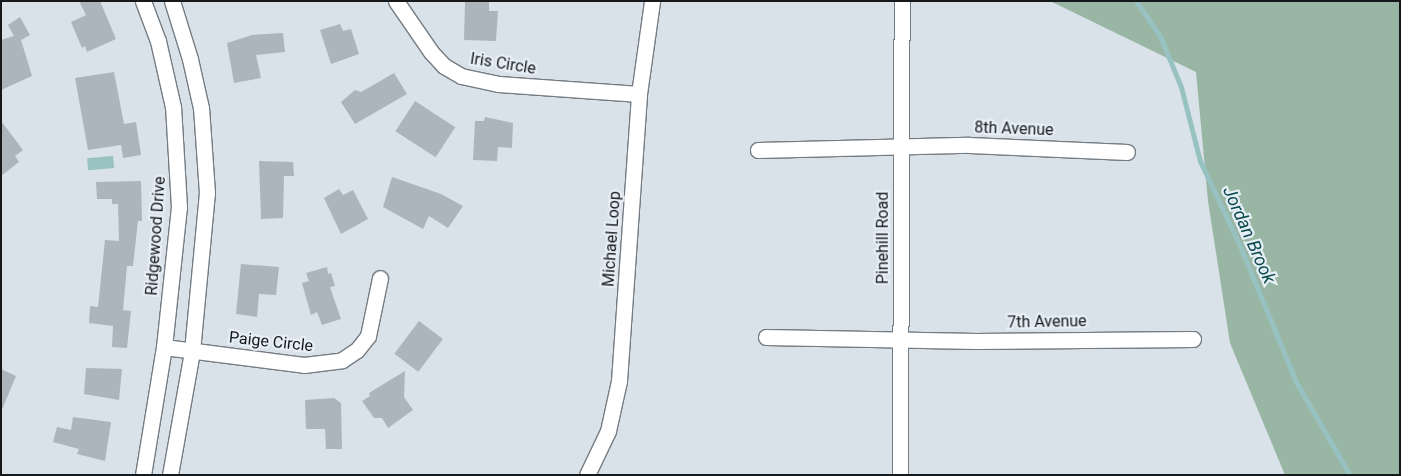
<!DOCTYPE html>
<style>
body{margin:0}
#map{position:relative;width:1401px;height:476px;overflow:hidden;background:#d9e1e9;font-family:Roboto,sans-serif}
div>[style]{position:absolute}
.green>*{inset:0;background:#98b6a3}
.water>*{inset:0;background:#98c2c2;transform-origin:0 0}
.stream>*{height:5px;margin:-2.5px;padding:0 2.5px;transform-origin:2.5px;border-radius:2.5px;background:#98c2c2}
.building>*{inset:0;background:#acb5bc;transform-origin:0 0}
.roads{filter:drop-shadow(1px 0 #747c83) drop-shadow(-1px 0 #747c83) drop-shadow(0 1px #747c83) drop-shadow(0 -1px #747c83)}
.minor>*{height:15px;margin:-7.5px;padding:0 7.5px;transform-origin:7.5px;border-radius:7.5px;background:#fff}
span{translate:-50% -50%;white-space:nowrap;text-align:center;line-height:1.15;-webkit-text-stroke:4.5px #e6eef6;paint-order:stroke}
.street-label{font-size:16px;color:#16191b}
.water-label{font-size:18px;color:#0b4a4b;font-style:italic}
.frame{position:absolute;inset:0;border:2px solid #16191b;pointer-events:none}
</style>
<div id="map">
<div class="green">
<i style="clip-path:polygon(1050px 1px,1400px 1px,1400px 475px,1285px 475px,1230px 343px,1208px 201px,1196px 72px)"></i>
</div>
<div class="water">
<i style="left:113px;top:156px;width:12px;height:26px;rotate:85deg"></i>
</div>
<div class="stream">
<i style="left:1136px;top:1px;width:42px;rotate:55.6deg"></i>
<i style="left:1160px;top:36px;width:55px;rotate:67.6deg"></i>
<i style="left:1181px;top:87px;width:76px;rotate:75.6deg"></i>
<i style="left:1200px;top:161px;width:94px;rotate:64.8deg"></i>
<i style="left:1240px;top:246px;width:147px;rotate:67.6deg"></i>
<i style="left:1296px;top:382px;width:108px;rotate:59.9deg"></i>
</div>
<div class="building">
<i style="clip-path:polygon(79px 1px,100px 1px,116px 39px,87px 52px,85px 46px,82px 48px,71px 22px,86px 15px)"></i>
<i style="clip-path:polygon(465px 1px,489px 1px,489px 11px,498px 11px,496px 41px,464px 40px)"></i>
<i style="clip-path:polygon(20px 17px,30px 35px,21px 40px,32px 76px,1px 90px,1px 40px,14px 36px,8px 25px)"></i>
<i style="clip-path:polygon(340px 24px,343px 31px,351px 29px,359px 54px,331px 64px,320px 30px)"></i>
<i style="clip-path:polygon(283px 33px,285px 52px,256px 55px,261px 78px,234px 83px,227px 43px,252px 35px)"></i>
<i style="clip-path:polygon(114px 72px,124px 124px,136px 122px,141px 155px,123px 158px,121px 145px,88px 150px,75px 78px)"></i>
<i style="clip-path:polygon(394px 73px,407px 94px,355px 124px,341px 102px,355px 90px,361px 92px)"></i>
<i style="left:415px;top:101px;width:48px;height:36px;rotate:33deg"></i>
<i style="clip-path:polygon(485px 117px,513px 123px,512px 148px,498px 147px,497px 161px,473px 160px,475px 121px,484px 121px)"></i>
<i style="clip-path:polygon(1px 121px,23px 150px,15px 156px,19px 162px,1px 176px)"></i>
<i style="clip-path:polygon(259px 161px,293px 162px,294px 176px,284px 176px,283px 218px,261px 219px)"></i>
<i style="clip-path:polygon(392px 177px,441px 194px,463px 206px,448px 228px,429px 216px,423px 229px,383px 207px)"></i>
<i style="clip-path:polygon(141px 181px,142px 221px,138px 221px,133px 266px,127px 266px,123px 310px,131px 311px,127px 348px,112px 347px,113px 326px,89px 323px,90px 306px,98px 307px,105px 240px,119px 241px,118px 204px,112px 204px,112px 199px,97px 199px,96px 182px)"></i>
<i style="clip-path:polygon(339px 189px,343px 195px,353px 190px,368px 219px,341px 234px,324px 198px)"></i>
<i style="clip-path:polygon(241px 264px,279px 267px,276px 295px,259px 294px,257px 317px,236px 314px)"></i>
<i style="clip-path:polygon(327px 267px,328px 274px,331px 273px,335px 286px,330px 287px,341px 319px,322px 325px,317px 312px,311px 315px,302px 283px,309px 281px,306px 273px)"></i>
<i style="left:419px;top:321px;width:30px;height:41px;rotate:37deg"></i>
<i style="clip-path:polygon(86px 368px,122px 369px,119px 400px,84px 394px)"></i>
<i style="clip-path:polygon(1px 369px,16px 376px,1px 412px)"></i>
<i style="clip-path:polygon(405px 371px,404px 397px,413px 410px,388px 428px,382px 418px,374px 418px,362px 401px,370px 396px,369px 393px)"></i>
<i style="clip-path:polygon(334px 398px,341px 403px,342px 449px,326px 449px,325px 429px,306px 429px,305px 400px)"></i>
<i style="clip-path:polygon(73px 417px,111px 422px,105px 461px,77px 454px,79px 449px,53px 442px,57px 427px,71px 430px)"></i>
</div>
<div class="roads">
<div class="minor">
<i style="left:396px;top:1px;width:62px;rotate:55.5deg"></i>
<i style="left:431px;top:52px;width:19px;rotate:47deg"></i>
<i style="left:444px;top:66px;width:20px;rotate:30deg"></i>
<i style="left:461px;top:76px;width:39px;rotate:12deg"></i>
<i style="left:499px;top:84px;width:140px;rotate:4.1deg"></i>
<i style="left:758px;top:150px;width:211px;rotate:-1.4deg"></i>
<i style="left:969px;top:145px;width:158px;rotate:2.5deg"></i>
<i style="left:766px;top:337px;width:210px;rotate:1.1deg"></i>
<i style="left:976px;top:341px;width:217px;rotate:-0.5deg"></i>
<i style="left:164px;top:347px;width:141px;rotate:7.3deg"></i>
<i style="left:304px;top:365px;width:38px;rotate:-7deg"></i>
<i style="left:342px;top:360px;width:18px;rotate:-34deg"></i>
<i style="left:357px;top:350px;width:18px;rotate:-52deg"></i>
<i style="left:368px;top:336px;width:59px;rotate:-78.3deg"></i>
<i style="left:143px;top:475px;width:130px;rotate:-80.7deg"></i>
<i style="left:164px;top:347px;width:141px;rotate:-83.9deg"></i>
<i style="left:179px;top:207px;width:100px;rotate:-93.4deg"></i>
<i style="left:173px;top:107px;width:68px;rotate:-102.8deg"></i>
<i style="left:158px;top:41px;width:43px;rotate:-110.6deg"></i>
<i style="left:170px;top:475px;width:126px;rotate:-79.9deg"></i>
<i style="left:192px;top:351px;width:159px;rotate:-84.6deg"></i>
<i style="left:207px;top:193px;width:85px;rotate:-94deg"></i>
<i style="left:201px;top:108px;width:50px;rotate:-102.7deg"></i>
<i style="left:190px;top:59px;width:61px;rotate:-107.2deg"></i>
<i style="left:587px;top:475px;width:49px;rotate:-64.5deg"></i>
<i style="left:608px;top:431px;width:51px;rotate:-77.6deg"></i>
<i style="left:619px;top:381px;width:288px;rotate:-86deg"></i>
<i style="left:639px;top:94px;width:94px;rotate:-82deg"></i>
<i style="left:900px;top:475px;width:474px;rotate:-89.8deg"></i>
</div>
</div>
<div class="street-label">
<span style="left:503px;top:64px;rotate:9deg">Iris Circle</span>
<span style="left:1014px;top:129px;rotate:2deg">8th Avenue</span>
<span style="left:156px;top:236px;rotate:-86deg">Ridgewood Drive</span>
<span style="left:883px;top:238px;rotate:-90deg">Pinehill Road</span>
<span style="left:612px;top:239px;rotate:-86deg">Michael Loop</span>
<span style="left:1047px;top:322px;rotate:-1deg">7th Avenue</span>
<span style="left:271px;top:342px;rotate:6deg">Paige Circle</span>
</div>
<div class="water-label">
<span style="left:1249px;top:235px;rotate:66deg">Jordan Brook</span>
</div>
<div class="frame"></div>
</div>
